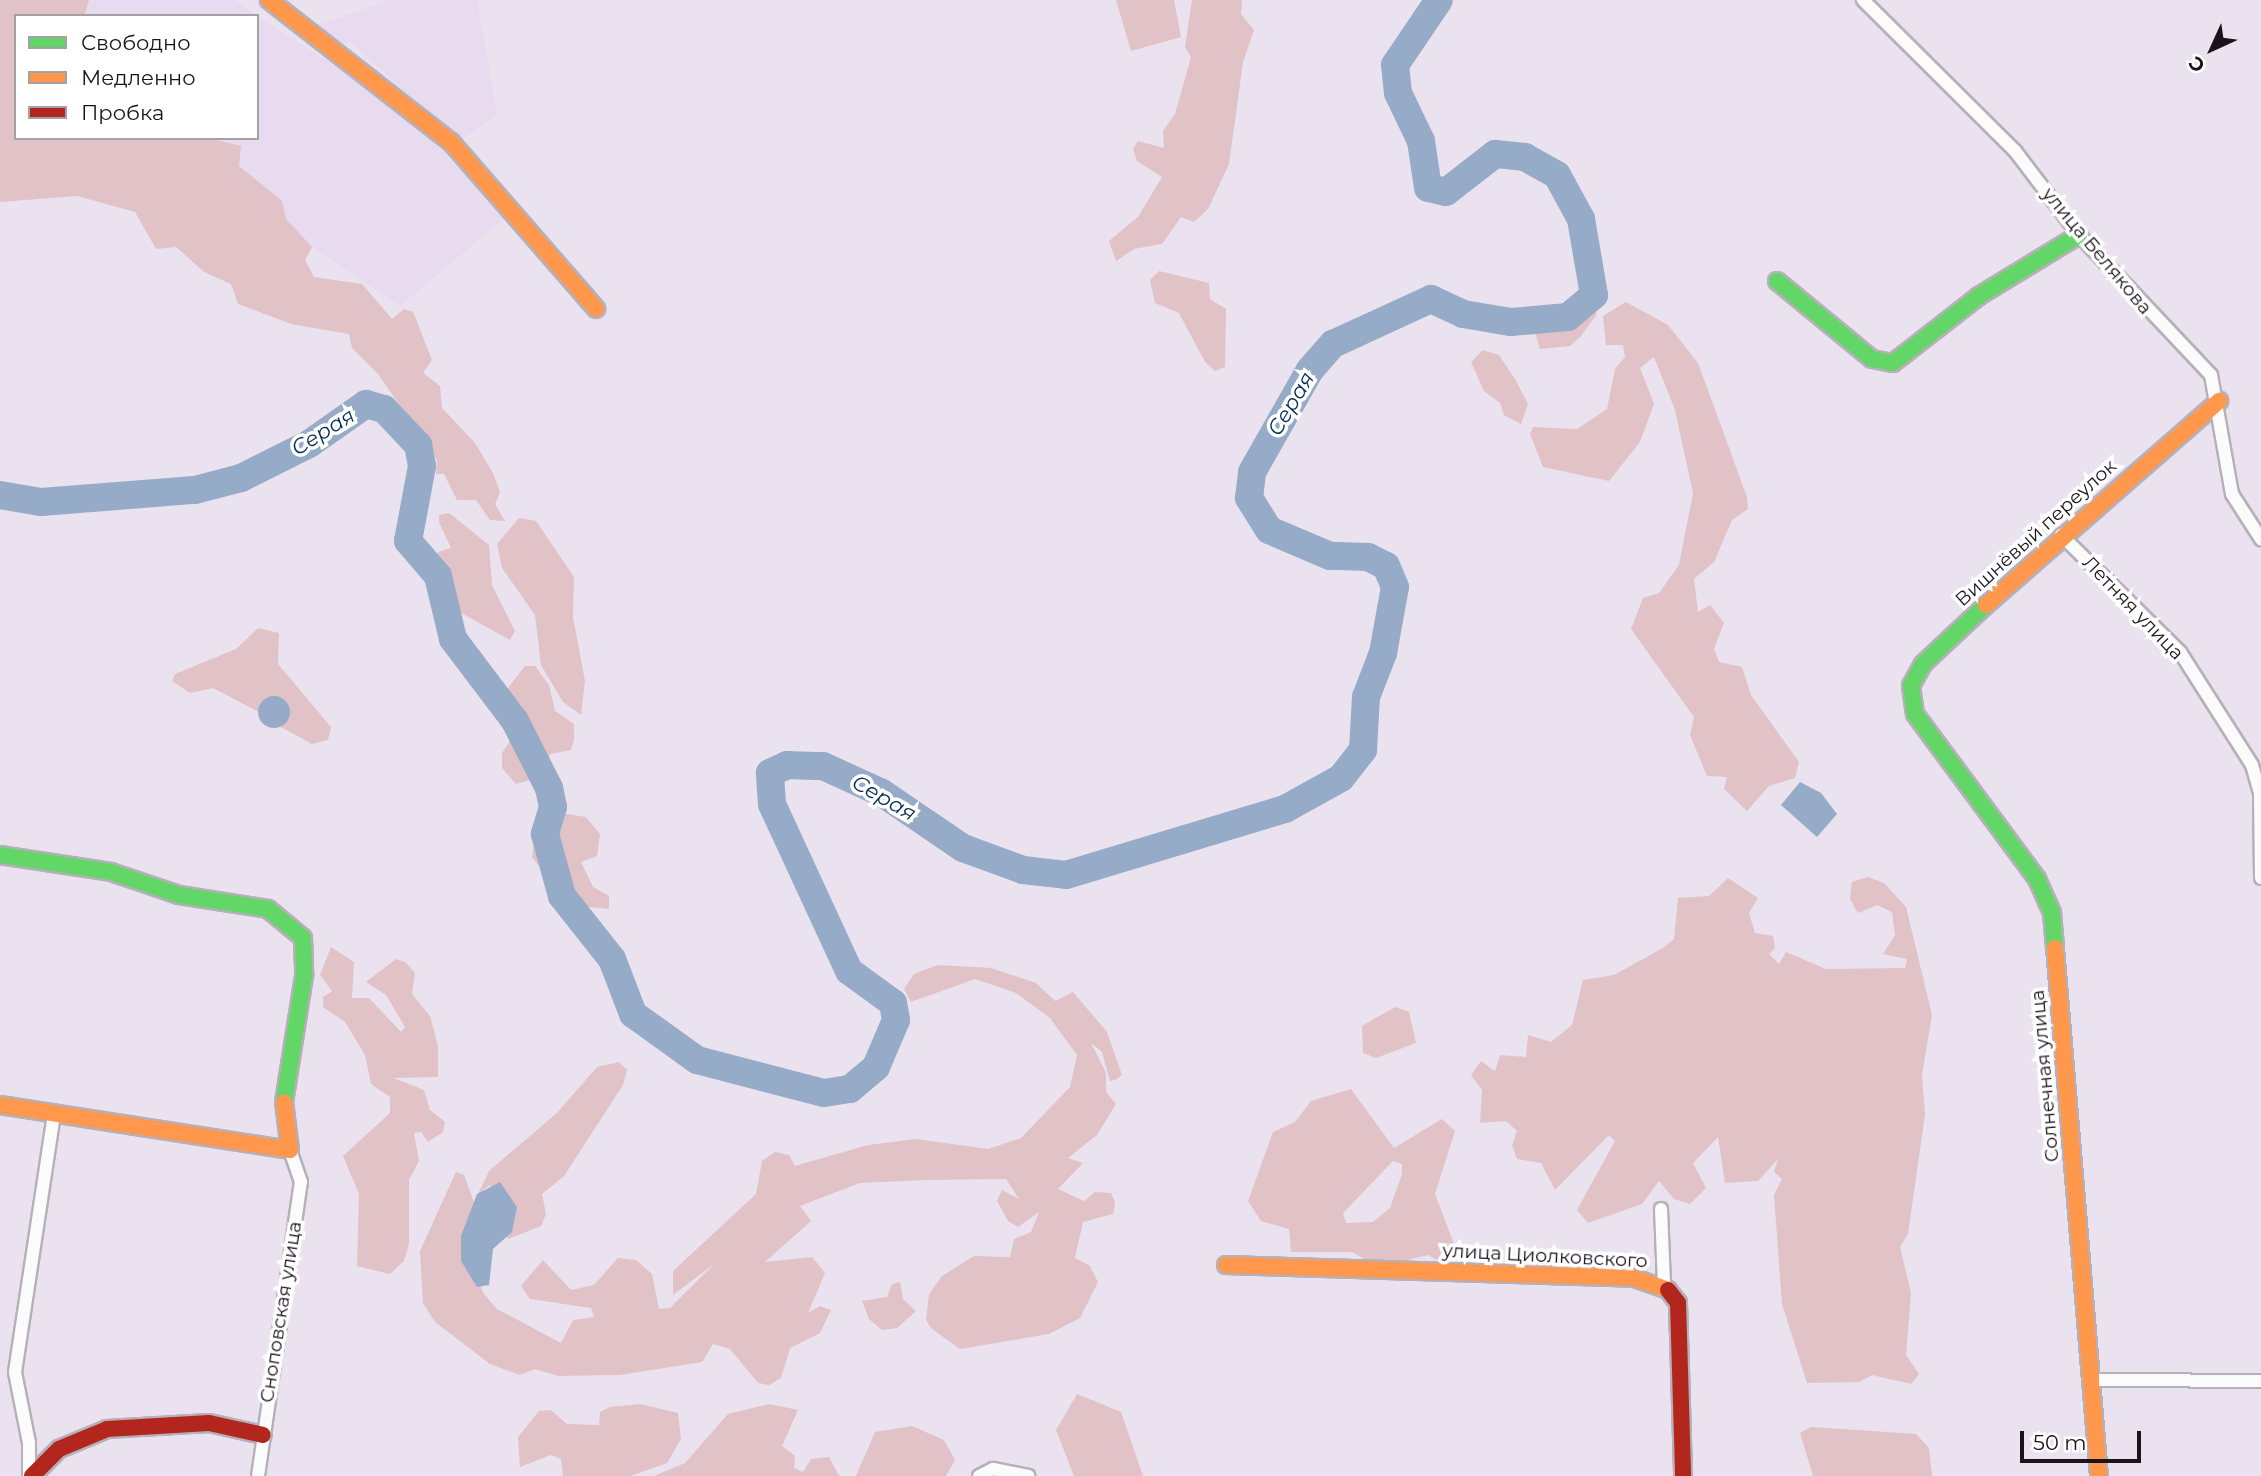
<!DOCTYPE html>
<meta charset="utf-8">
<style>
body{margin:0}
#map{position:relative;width:2261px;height:1476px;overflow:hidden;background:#eae2ee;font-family:Montserrat,sans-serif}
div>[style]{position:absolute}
.built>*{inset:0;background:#e8daef}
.green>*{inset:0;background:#e1c2c6}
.water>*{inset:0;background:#96abc7}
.round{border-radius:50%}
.river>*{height:28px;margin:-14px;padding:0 14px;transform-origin:14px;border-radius:14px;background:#96abc7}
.roads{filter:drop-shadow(2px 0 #b6b0b9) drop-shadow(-2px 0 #b6b0b9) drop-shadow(0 2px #b6b0b9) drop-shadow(0 -2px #b6b0b9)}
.street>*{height:12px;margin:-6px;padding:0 6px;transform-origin:6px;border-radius:6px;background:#fcfbfc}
.fast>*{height:16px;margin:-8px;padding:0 8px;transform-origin:8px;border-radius:8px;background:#63d668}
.slow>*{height:16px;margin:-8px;padding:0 8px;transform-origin:8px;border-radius:8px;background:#ff974d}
.jam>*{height:16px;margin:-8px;padding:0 8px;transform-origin:8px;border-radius:8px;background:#b3261e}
span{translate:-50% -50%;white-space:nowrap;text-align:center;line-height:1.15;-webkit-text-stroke:7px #fff;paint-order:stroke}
.street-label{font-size:19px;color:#19141c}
.water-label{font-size:21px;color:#052c4f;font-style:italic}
.legend{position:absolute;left:14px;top:14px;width:245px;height:126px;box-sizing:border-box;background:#fff;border:2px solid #a3a1a4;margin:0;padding:9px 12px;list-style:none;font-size:21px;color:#19141c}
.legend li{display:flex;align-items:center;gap:14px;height:35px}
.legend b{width:35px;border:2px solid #a3a1a4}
.north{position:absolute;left:2177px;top:14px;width:70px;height:70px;-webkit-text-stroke:5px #fff;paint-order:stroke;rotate:225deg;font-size:19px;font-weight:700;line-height:28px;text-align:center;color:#19141c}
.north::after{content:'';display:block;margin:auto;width:24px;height:32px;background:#19141c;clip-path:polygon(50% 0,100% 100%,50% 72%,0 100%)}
.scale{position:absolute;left:2020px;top:1431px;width:121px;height:32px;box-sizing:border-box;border:4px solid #19141c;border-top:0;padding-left:9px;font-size:21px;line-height:24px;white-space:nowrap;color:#19141c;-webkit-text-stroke:5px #fff;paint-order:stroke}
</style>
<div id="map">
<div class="built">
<i style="clip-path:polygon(78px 0,235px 0,256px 16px,55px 16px)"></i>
<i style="clip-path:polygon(390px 0,477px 0,497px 115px,460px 141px,350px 42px,340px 44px,315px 26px)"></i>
<i style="clip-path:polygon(257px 16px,402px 109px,506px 217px,400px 306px,285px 229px,188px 138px,257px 138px)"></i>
</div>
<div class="green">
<i style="clip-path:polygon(0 0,89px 0,84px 16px,16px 16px,16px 138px,209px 138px,241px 146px,239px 166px,282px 201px,286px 219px,312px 247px,305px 260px,314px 277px,362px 284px,392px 319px,404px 309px,413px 312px,432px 360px,423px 373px,440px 386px,442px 408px,475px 443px,494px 475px,500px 493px,495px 504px,505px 521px,490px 520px,476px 500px,457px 500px,444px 474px,436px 474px,437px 460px,378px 374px,352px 348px,349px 334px,291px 324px,238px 304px,231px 284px,204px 272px,176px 247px,156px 249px,135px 212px,77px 196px,0 202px)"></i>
<i style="clip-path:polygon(1116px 0,1174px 0,1181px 37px,1131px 51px)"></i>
<i style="clip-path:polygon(1192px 0,1242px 0,1241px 14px,1254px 30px,1243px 62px,1229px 164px,1208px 209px,1194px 222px,1181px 217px,1162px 244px,1134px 249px,1116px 261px,1109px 241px,1138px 217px,1162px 177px,1137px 161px,1133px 149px,1138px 141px,1164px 148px,1163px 131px,1175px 114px,1191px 57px,1185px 47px)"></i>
<i style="clip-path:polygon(1159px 271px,1209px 283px,1210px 299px,1226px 309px,1225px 367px,1215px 371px,1205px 362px,1179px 313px,1155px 303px,1150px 280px)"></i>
<i style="clip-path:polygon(1586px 301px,1597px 314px,1581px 336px,1570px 346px,1540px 349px,1535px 332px,1547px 327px,1554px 311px)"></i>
<i style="clip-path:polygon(1626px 302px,1668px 325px,1698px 363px,1747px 497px,1748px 509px,1732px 520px,1714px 562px,1694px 579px,1698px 612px,1710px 605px,1724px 623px,1714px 649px,1719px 662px,1742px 667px,1751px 695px,1799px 762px,1795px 778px,1769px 786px,1747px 811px,1724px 789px,1727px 777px,1707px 776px,1690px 735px,1694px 717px,1631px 629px,1643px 598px,1659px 593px,1679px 565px,1693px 493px,1675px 410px,1654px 357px,1640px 368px,1654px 404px,1640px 442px,1609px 481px,1543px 467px,1530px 434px,1533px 427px,1577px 429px,1607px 409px,1615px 369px,1625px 357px,1623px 345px,1606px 345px,1603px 316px)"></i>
<i style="clip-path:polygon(1483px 350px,1499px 355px,1515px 379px,1528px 404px,1521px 424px,1504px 415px,1500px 403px,1484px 391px,1471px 362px)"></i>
<i style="clip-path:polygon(449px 513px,489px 545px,492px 585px,515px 631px,510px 640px,452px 608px,451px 580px,436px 566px,438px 552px,451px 548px,439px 522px,439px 515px)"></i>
<i style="clip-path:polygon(519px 518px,536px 521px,574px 577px,573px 617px,585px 681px,581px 715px,563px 702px,541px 665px,535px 615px,502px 568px,497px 544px)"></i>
<i style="clip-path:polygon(258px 628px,279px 633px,278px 664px,331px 727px,328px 740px,312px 744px,279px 726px,263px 702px,259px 712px,213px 688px,190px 693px,172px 681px,175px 674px,236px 649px)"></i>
<i style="clip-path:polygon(525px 666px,535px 666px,549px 685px,555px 711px,574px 724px,574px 740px,571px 750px,550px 754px,543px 767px,532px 764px,530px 780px,516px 784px,502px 768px,502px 753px,520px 726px,514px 711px,522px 706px,505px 692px)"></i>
<i style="clip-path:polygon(560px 813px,586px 817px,600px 834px,597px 856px,581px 862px,593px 887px,609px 896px,609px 909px,581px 906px,554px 886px,532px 857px,535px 837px)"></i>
<i style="clip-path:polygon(1868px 877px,1884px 883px,1906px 907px,1932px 1015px,1922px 1075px,1925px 1114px,1908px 1234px,1900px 1247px,1911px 1293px,1906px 1355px,1919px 1374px,1911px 1384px,1872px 1375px,1859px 1382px,1807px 1383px,1782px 1304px,1774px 1195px,1782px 1179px,1774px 1172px,1778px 1159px,1758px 1181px,1725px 1183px,1718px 1137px,1693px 1163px,1706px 1188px,1690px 1204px,1674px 1199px,1659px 1181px,1642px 1204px,1588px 1223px,1577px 1210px,1615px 1141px,1609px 1135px,1555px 1190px,1541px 1163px,1517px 1159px,1512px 1145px,1517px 1131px,1506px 1121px,1480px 1123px,1482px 1090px,1471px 1075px,1481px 1061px,1495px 1071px,1500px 1055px,1526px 1057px,1528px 1035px,1551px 1042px,1572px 1025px,1583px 980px,1614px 975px,1663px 948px,1674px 939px,1678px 898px,1709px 896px,1728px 878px,1758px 898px,1749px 913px,1755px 933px,1773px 936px,1775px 948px,1769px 954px,1779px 964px,1786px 952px,1826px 969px,1905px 968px,1907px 959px,1883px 954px,1895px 935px,1892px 912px,1877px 905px,1858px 913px,1850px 899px,1852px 882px)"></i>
<i style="clip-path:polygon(331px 947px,354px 962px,352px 998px,369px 998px,401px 1032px,405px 1027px,386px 995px,366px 982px,396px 959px,405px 962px,415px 973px,412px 994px,430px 1016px,438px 1046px,438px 1077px,393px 1078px,424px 1090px,430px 1110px,445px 1122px,443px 1132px,428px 1142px,421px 1132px,414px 1133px,419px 1161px,409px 1180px,409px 1244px,404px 1261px,390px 1274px,357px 1266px,359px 1194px,343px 1156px,390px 1113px,390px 1097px,371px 1084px,365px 1055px,345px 1022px,323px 1007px,323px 997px,332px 991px,320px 975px)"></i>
<i style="clip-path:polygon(938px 965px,991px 968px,1036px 983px,1055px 1001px,1073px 992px,1107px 1032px,1122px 1075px,1115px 1080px,1110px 1081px,1102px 1052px,1091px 1043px,1106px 1073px,1106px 1092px,1116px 1104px,1097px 1135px,1068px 1158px,1083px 1163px,1058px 1189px,1084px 1201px,1095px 1192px,1111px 1193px,1115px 1202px,1113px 1214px,1083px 1222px,1075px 1258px,1090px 1266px,1098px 1282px,1080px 1318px,1049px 1334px,960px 1349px,932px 1329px,926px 1320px,929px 1294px,942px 1276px,974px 1256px,1010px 1257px,1014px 1239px,1031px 1232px,1039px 1212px,1018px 1227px,1008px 1221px,997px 1201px,1002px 1190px,1019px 1199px,1006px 1179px,926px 1180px,860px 1183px,800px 1206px,811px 1221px,765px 1262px,812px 1257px,825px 1273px,808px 1313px,820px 1306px,831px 1310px,820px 1333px,790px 1348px,781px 1378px,769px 1385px,758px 1383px,730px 1349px,713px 1344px,702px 1362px,620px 1375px,558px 1376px,535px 1369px,520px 1375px,490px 1364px,435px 1322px,423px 1303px,420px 1251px,456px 1172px,464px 1175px,475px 1205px,467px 1259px,484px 1294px,497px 1309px,561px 1343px,573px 1320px,594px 1317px,591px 1308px,530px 1299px,521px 1286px,543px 1260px,571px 1290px,594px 1285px,618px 1258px,636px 1260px,652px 1274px,659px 1309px,670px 1308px,714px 1264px,673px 1295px,673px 1271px,756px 1194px,762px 1161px,775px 1152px,789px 1155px,795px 1166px,868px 1145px,916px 1139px,988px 1149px,1021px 1138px,1070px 1087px,1077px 1055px,1050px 1018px,1016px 993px,975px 979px,911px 1002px,904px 989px,914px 974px)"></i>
<i style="clip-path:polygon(1395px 1007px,1409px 1012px,1416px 1043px,1376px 1058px,1363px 1053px,1362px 1026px)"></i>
<i style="clip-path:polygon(619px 1062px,627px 1070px,623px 1085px,564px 1176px,542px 1194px,546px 1214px,541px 1226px,508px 1239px,490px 1185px,478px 1194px,489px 1171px,557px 1113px,597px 1067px)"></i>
<i style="clip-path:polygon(evenodd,1351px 1089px,1394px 1148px,1442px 1119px,1455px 1131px,1435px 1194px,1454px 1244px,1446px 1265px,1428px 1255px,1378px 1267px,1352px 1252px,1291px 1252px,1289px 1229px,1261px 1221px,1248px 1201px,1273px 1132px,1295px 1122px,1311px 1101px,1351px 1089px,1393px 1161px,1402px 1164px,1402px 1174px,1390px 1208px,1373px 1222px,1346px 1223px,1343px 1213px,1393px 1161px)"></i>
<i style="clip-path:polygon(900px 1282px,903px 1299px,916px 1311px,897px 1328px,882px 1330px,869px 1319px,862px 1301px,887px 1297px,892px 1284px)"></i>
<i style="clip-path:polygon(1077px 1394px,1121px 1412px,1143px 1476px,1074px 1476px,1056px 1430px)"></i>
<i style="clip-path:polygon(640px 1404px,678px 1413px,681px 1439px,667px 1463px,631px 1476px,563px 1476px,561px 1459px,551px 1455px,520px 1467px,518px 1437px,539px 1411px,551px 1410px,567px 1424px,599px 1425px,600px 1412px,610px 1407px)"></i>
<i style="clip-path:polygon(769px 1404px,798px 1410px,782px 1446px,795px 1456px,794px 1468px,803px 1472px,811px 1459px,829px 1457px,839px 1476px,654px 1476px,685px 1463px,728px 1414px)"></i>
<i style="clip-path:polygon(912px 1426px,944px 1440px,955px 1460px,946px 1476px,856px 1476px,875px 1432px)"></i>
<i style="clip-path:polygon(1811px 1427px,1916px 1434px,1929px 1448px,1932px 1476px,1813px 1476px,1800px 1433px)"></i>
</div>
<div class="water">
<i style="clip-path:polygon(1432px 0,1450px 0,1420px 43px,1408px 34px)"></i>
<i class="round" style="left:258px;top:696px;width:32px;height:32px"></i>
<i style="clip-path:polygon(1800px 782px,1821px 793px,1837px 814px,1817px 837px,1781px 805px)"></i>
<i style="clip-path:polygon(500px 1182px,517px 1207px,512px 1232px,493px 1249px,489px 1285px,477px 1287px,461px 1261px,461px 1236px,477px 1194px)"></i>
</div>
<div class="river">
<i style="left:0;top:495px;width:42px;rotate:9.7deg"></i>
<i style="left:41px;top:502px;width:154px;rotate:-4.5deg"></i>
<i style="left:195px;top:490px;width:48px;rotate:-14.6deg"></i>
<i style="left:241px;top:478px;width:76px;rotate:-26.6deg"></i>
<i style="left:309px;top:444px;width:70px;rotate:-35.1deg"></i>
<i style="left:366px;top:404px;width:19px;rotate:16deg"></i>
<i style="left:384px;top:409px;width:50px;rotate:46.6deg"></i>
<i style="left:418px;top:445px;width:21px;rotate:79deg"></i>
<i style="left:422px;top:466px;width:76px;rotate:100.6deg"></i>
<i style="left:408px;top:541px;width:46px;rotate:49.4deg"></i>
<i style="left:438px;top:576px;width:65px;rotate:76.6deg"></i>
<i style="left:453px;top:639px;width:103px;rotate:52.9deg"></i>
<i style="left:515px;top:721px;width:75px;rotate:63.1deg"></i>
<i style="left:549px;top:788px;width:19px;rotate:78deg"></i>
<i style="left:553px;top:807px;width:28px;rotate:107deg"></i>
<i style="left:545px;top:834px;width:64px;rotate:74.7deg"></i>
<i style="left:562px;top:896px;width:80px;rotate:51.6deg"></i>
<i style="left:612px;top:959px;width:59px;rotate:69.1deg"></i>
<i style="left:633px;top:1014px;width:79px;rotate:35.7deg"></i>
<i style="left:697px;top:1060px;width:131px;rotate:14.6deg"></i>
<i style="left:824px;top:1093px;width:26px;rotate:-9deg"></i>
<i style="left:850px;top:1089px;width:34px;rotate:-40deg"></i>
<i style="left:876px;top:1067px;width:51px;rotate:-66.9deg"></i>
<i style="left:896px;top:1020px;width:17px;rotate:-100deg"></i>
<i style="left:893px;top:1003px;width:54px;rotate:-144deg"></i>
<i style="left:849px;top:971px;width:184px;rotate:-114.8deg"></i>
<i style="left:772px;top:804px;width:31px;rotate:-94deg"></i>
<i style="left:770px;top:773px;width:19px;rotate:-25deg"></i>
<i style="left:787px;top:765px;width:36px;rotate:2deg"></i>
<i style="left:823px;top:766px;width:65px;rotate:24.6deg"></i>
<i style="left:882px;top:793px;width:98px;rotate:34.2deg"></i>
<i style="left:963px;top:848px;width:64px;rotate:20.1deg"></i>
<i style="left:1023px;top:870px;width:43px;rotate:6.6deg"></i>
<i style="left:1066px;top:875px;width:229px;rotate:-16.8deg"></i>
<i style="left:1285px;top:809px;width:64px;rotate:-29deg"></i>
<i style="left:1341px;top:778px;width:36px;rotate:-52deg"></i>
<i style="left:1363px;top:750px;width:53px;rotate:-86.8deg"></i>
<i style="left:1366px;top:697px;width:47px;rotate:-68.9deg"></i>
<i style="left:1383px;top:653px;width:67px;rotate:-79.7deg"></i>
<i style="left:1395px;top:587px;width:23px;rotate:-113deg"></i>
<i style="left:1386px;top:566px;width:20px;rotate:-153deg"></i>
<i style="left:1368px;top:557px;width:38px;rotate:-178deg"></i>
<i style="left:1330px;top:556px;width:66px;rotate:-156.9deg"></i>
<i style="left:1269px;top:530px;width:38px;rotate:-122deg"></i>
<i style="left:1249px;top:498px;width:26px;rotate:-83deg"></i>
<i style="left:1252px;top:472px;width:117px;rotate:-60.4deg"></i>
<i style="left:1310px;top:370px;width:35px;rotate:-49deg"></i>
<i style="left:1333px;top:344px;width:108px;rotate:-24.7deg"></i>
<i style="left:1431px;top:299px;width:35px;rotate:25deg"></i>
<i style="left:1463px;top:314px;width:49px;rotate:9.5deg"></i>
<i style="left:1511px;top:322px;width:57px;rotate:-5deg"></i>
<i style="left:1568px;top:317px;width:34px;rotate:-40deg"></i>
<i style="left:1594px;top:295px;width:77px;rotate:-99.7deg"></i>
<i style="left:1581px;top:219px;width:50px;rotate:-118.6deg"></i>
<i style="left:1557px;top:175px;width:37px;rotate:-151deg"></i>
<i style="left:1525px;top:157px;width:30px;rotate:-174deg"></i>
<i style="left:1495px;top:154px;width:62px;rotate:142.2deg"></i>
<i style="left:1446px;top:192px;width:18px;rotate:-167deg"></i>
<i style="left:1428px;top:188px;width:48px;rotate:-98.5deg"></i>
<i style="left:1421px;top:141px;width:53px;rotate:-115.6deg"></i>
<i style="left:1398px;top:93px;width:28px;rotate:-96deg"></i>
<i style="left:1395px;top:65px;width:78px;rotate:-55.9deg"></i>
</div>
<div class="roads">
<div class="street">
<i style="left:1863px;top:0;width:214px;rotate:44.8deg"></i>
<i style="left:2015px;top:151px;width:106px;rotate:52.7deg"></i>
<i style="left:2079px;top:235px;width:192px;rotate:46.7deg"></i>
<i style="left:2211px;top:375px;width:121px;rotate:80deg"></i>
<i style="left:2232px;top:494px;width:54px;rotate:57.2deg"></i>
<i style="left:2061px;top:535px;width:167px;rotate:44.5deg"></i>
<i style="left:2180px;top:652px;width:134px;rotate:57.5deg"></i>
<i style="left:2252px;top:765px;width:29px;rotate:74deg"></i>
<i style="left:2260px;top:793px;width:85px;rotate:89.3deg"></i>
<i style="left:1661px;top:1209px;width:75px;rotate:87.7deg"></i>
<i style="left:2092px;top:1380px;width:169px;rotate:0.3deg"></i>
<i style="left:29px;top:1476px;width:33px;rotate:-90deg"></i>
<i style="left:29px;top:1443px;width:72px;rotate:-101.2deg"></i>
<i style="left:15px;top:1372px;width:261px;rotate:-81.4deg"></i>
<i style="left:258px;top:1476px;width:297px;rotate:-81.7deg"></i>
<i style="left:301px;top:1182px;width:34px;rotate:-109deg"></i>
<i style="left:979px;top:1476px;width:16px;rotate:-27deg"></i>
<i style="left:993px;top:1469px;width:36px;rotate:11deg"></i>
</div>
<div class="fast">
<i style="left:1777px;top:281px;width:123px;rotate:39.4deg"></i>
<i style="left:1872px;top:359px;width:21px;rotate:11deg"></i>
<i style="left:1893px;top:363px;width:109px;rotate:-37.9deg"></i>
<i style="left:1979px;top:296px;width:117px;rotate:-31.4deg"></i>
<i style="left:1986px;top:605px;width:86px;rotate:136.9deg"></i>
<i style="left:1923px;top:664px;width:25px;rotate:119deg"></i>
<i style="left:1911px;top:686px;width:28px;rotate:82deg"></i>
<i style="left:1915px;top:714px;width:205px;rotate:53.5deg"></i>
<i style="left:2037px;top:879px;width:37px;rotate:66deg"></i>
<i style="left:2052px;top:913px;width:35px;rotate:85deg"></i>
<i style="left:0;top:855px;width:112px;rotate:8.7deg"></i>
<i style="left:111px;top:872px;width:72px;rotate:18.7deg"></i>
<i style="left:179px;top:895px;width:90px;rotate:8.9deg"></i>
<i style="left:268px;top:909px;width:45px;rotate:39.6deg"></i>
<i style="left:303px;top:938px;width:38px;rotate:88deg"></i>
<i style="left:304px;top:976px;width:128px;rotate:99deg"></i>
</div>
<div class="slow">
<i style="left:269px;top:0;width:231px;rotate:38deg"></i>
<i style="left:451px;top:142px;width:221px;rotate:49deg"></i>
<i style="left:1986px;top:605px;width:310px;rotate:-41.2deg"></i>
<i style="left:2055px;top:948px;width:530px;rotate:85.24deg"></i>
<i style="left:0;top:1105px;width:293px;rotate:8.8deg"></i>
<i style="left:290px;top:1150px;width:48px;rotate:-97.1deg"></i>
<i style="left:1226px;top:1265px;width:408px;rotate:1.8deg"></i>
<i style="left:1634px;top:1278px;width:36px;rotate:19deg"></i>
</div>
<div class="jam">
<i style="left:1668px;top:1290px;width:16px;rotate:52deg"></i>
<i style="left:1678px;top:1303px;width:173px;rotate:88.3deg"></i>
<i style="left:32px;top:1476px;width:38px;rotate:-45deg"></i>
<i style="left:59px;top:1449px;width:52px;rotate:-22.6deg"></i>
<i style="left:107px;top:1429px;width:102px;rotate:-3.4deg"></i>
<i style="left:209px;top:1423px;width:55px;rotate:12.5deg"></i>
</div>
</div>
<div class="street-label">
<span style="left:2097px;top:251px;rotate:50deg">улица Белякова</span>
<span style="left:2036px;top:533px;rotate:-42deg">Вишнёвый переулок</span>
<span style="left:2133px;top:608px;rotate:46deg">Летняя улица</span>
<span style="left:2045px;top:1076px;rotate:-95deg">Солнечная улица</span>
<span style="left:1545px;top:1256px;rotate:3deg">улица Циолковского</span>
<span style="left:281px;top:1312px;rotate:-81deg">Сноповская улица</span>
</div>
<div class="water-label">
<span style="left:1291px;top:404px;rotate:-59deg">Серая</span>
<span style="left:323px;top:432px;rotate:-32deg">Серая</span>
<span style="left:884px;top:798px;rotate:30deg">Серая</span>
</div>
<ul class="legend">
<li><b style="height:9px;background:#63d668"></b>Свободно</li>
<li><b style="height:9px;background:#ff974d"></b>Медленно</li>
<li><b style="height:9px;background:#b3261e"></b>Пробка</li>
</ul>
<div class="north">С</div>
<div class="scale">50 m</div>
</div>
